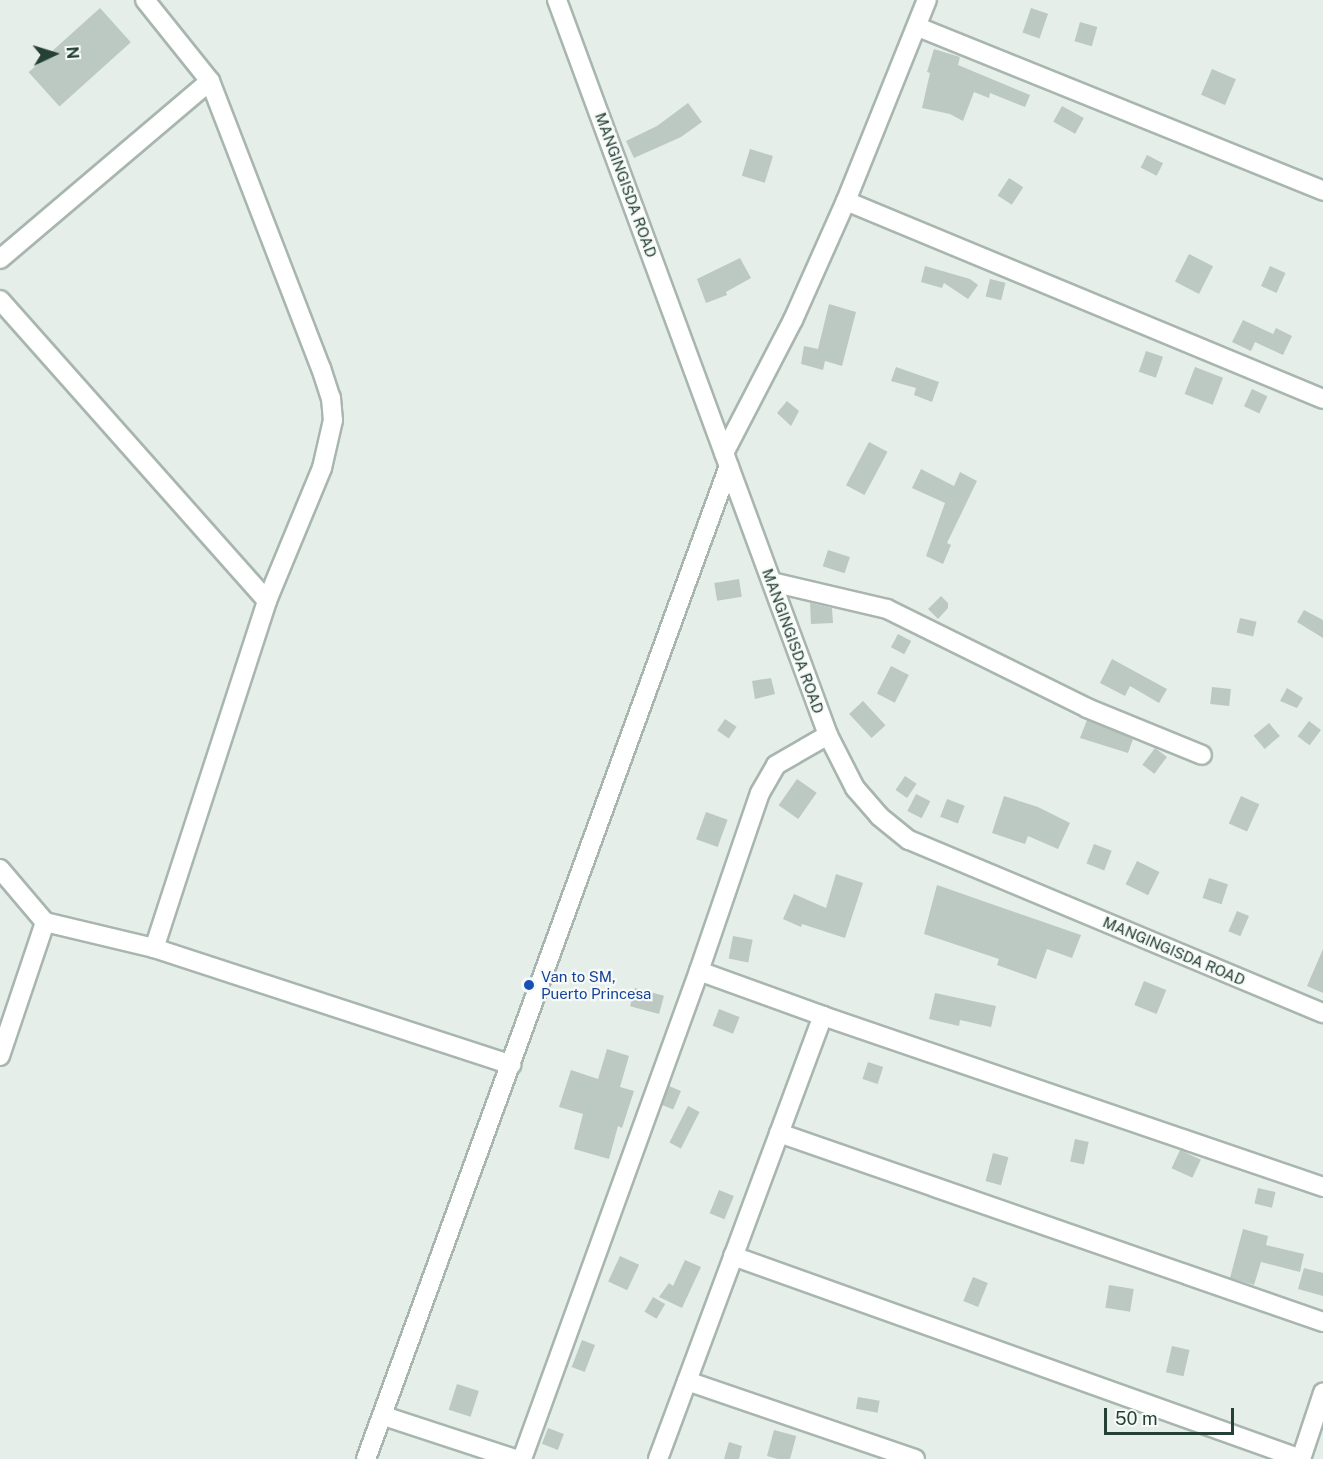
<!DOCTYPE html>
<style>
body{margin:0}
#map{position:relative;width:1323px;height:1459px;overflow:hidden;background:#e6eee9;font-family:"Public Sans",sans-serif}
div>[style]{position:absolute}
.building>*{inset:0;background:#bbc9c2;transform-origin:0 0}
.roads{filter:drop-shadow(2px 0 #a8b6af) drop-shadow(-2px 0 #a8b6af) drop-shadow(0 2px #a8b6af) drop-shadow(0 -2px #a8b6af)}
.minor>*{height:18px;margin:-9px;padding:0 9px;transform-origin:9px;border-radius:9px;background:#fff}
.tertiary>*{height:18px;margin:-9px;padding:0 9px;transform-origin:9px;border-radius:9px;background:#fff}
.dots>*{width:16px;height:16px;translate:-50% -50%;box-sizing:border-box;border:3px solid #f6faf8;border-radius:50%}
span{translate:-50% -50%;white-space:nowrap;text-align:center;line-height:1.15;-webkit-text-stroke:4.5px #f6faf8;paint-order:stroke}
.street-label{font-size:15px;color:#254035}
.transit-label{font-size:15px;color:#164399}
.left{translate:0 -50%;text-align:left}
.north{position:absolute;left:24px;top:24px;width:60px;height:60px;-webkit-text-stroke:4px #f6faf8;paint-order:stroke;rotate:86deg;font-size:16px;font-weight:700;line-height:24px;text-align:center;color:#254035}
.north::after{content:'';display:block;margin:auto;width:21px;height:27px;background:#254035;clip-path:polygon(50% 0,100% 100%,50% 72%,0 100%)}
.scale{position:absolute;left:1104px;top:1408px;width:130px;height:27px;box-sizing:border-box;border:3px solid #254035;border-top:0;padding-left:8px;font-size:18px;line-height:21px;white-space:nowrap;color:#254035;-webkit-text-stroke:4px #f6faf8;paint-order:stroke}
</style>
<div id="map">
<div class="building">
<i style="left:100px;top:8px;width:46px;height:96px;rotate:48deg"></i>
<i style="left:1031px;top:8px;width:18px;height:26px;rotate:19deg"></i>
<i style="left:1080px;top:22px;width:18px;height:20px;rotate:16deg"></i>
<i style="clip-path:polygon(934px 49px,960px 57px,958px 65px,1030px 95px,1025px 107px,990px 93px,989px 98px,974px 92px,963px 121px,950px 114px,922px 108px,930px 73px,927px 72px)"></i>
<i style="left:1212px;top:69px;width:26px;height:28px;rotate:23deg"></i>
<i style="clip-path:polygon(688px 103px,702px 122px,681px 137px,634px 158px,626px 141px,657px 126px)"></i>
<i style="left:1062px;top:106px;width:25px;height:18px;rotate:29deg"></i>
<i style="left:750px;top:149px;width:24px;height:28px;rotate:17deg"></i>
<i style="left:1147px;top:155px;width:18px;height:14px;rotate:27deg"></i>
<i style="left:1009px;top:178px;width:17px;height:21px;rotate:33deg"></i>
<i style="left:1189px;top:254px;width:27px;height:31px;rotate:27deg"></i>
<i style="clip-path:polygon(740px 258px,751px 278px,726px 292px,727px 295px,706px 303px,697px 279px)"></i>
<i style="clip-path:polygon(925px 266px,970px 279px,978px 285px,968px 299px,944px 283px,942px 288px,921px 282px)"></i>
<i style="left:1270px;top:266px;width:17px;height:22px;rotate:24deg"></i>
<i style="left:990px;top:279px;width:16px;height:18px;rotate:14deg"></i>
<i style="clip-path:polygon(829px 304px,856px 312px,842px 366px,825px 361px,823px 370px,801px 364px,804px 346px,818px 349px)"></i>
<i style="clip-path:polygon(1243px 320px,1273px 334px,1276px 328px,1292px 336px,1283px 355px,1255px 342px,1251px 351px,1232px 342px)"></i>
<i style="left:1146px;top:351px;width:18px;height:22px;rotate:19deg"></i>
<i style="clip-path:polygon(896px 367px,939px 382px,932px 402px,914px 395px,916px 388px,891px 381px)"></i>
<i style="left:1195px;top:367px;width:30px;height:29px;rotate:21deg"></i>
<i style="left:1252px;top:389px;width:17px;height:19px;rotate:25deg"></i>
<i style="clip-path:polygon(787px 401px,799px 411px,791px 426px,777px 413px)"></i>
<i style="left:869px;top:442px;width:21px;height:49px;rotate:28deg"></i>
<i style="clip-path:polygon(921px 469px,954px 486px,960px 472px,977px 481px,947px 543px,951px 545px,943px 564px,926px 556px,945px 503px,912px 488px)"></i>
<i style="left:828px;top:550px;width:23px;height:17px;rotate:18deg"></i>
<i style="left:739px;top:579px;width:18px;height:25px;rotate:81deg"></i>
<i style="clip-path:polygon(941px 596px,948px 603px,948px 608px,938px 619px,928px 609px)"></i>
<i style="clip-path:polygon(810px 603px,832px 608px,833px 623px,811px 624px)"></i>
<i style="clip-path:polygon(1304px 610px,1323px 620px,1323px 638px,1297px 622px)"></i>
<i style="left:1240px;top:618px;width:17px;height:15px;rotate:13deg"></i>
<i style="left:898px;top:634px;width:15px;height:15px;rotate:28deg"></i>
<i style="clip-path:polygon(1112px 659px,1167px 689px,1159px 703px,1130px 686px,1125px 696px,1100px 683px)"></i>
<i style="left:891px;top:666px;width:20px;height:31px;rotate:27deg"></i>
<i style="clip-path:polygon(771px 678px,775px 694px,755px 699px,752px 681px)"></i>
<i style="left:1212px;top:687px;width:19px;height:17px;rotate:6deg"></i>
<i style="clip-path:polygon(1287px 688px,1303px 698px,1297px 708px,1280px 701px)"></i>
<i style="left:863px;top:701px;width:33px;height:19px;rotate:47deg"></i>
<i style="left:725px;top:719px;width:14px;height:14px;rotate:34deg"></i>
<i style="clip-path:polygon(1087px 720px,1133px 739px,1128px 753px,1080px 738px)"></i>
<i style="left:1309px;top:721px;width:15px;height:19px;rotate:37deg"></i>
<i style="left:1269px;top:723px;width:17px;height:20px;rotate:50deg"></i>
<i style="left:1155px;top:748px;width:15px;height:21px;rotate:37deg"></i>
<i style="left:905px;top:776px;width:14px;height:17px;rotate:34deg"></i>
<i style="left:797px;top:779px;width:24px;height:32px;rotate:35deg"></i>
<i style="left:916px;top:794px;width:16px;height:19px;rotate:27deg"></i>
<i style="clip-path:polygon(1004px 796px,1038px 807px,1070px 823px,1058px 849px,1028px 836px,1025px 844px,992px 833px)"></i>
<i style="left:1241px;top:796px;width:20px;height:30px;rotate:24deg"></i>
<i style="left:947px;top:799px;width:19px;height:19px;rotate:21deg"></i>
<i style="left:706px;top:812px;width:23px;height:29px;rotate:20deg"></i>
<i style="left:1094px;top:844px;width:19px;height:21px;rotate:21deg"></i>
<i style="left:1137px;top:861px;width:25px;height:26px;rotate:26deg"></i>
<i style="clip-path:polygon(836px 874px,863px 883px,845px 938px,802px 924px,801px 927px,783px 919px,794px 894px,826px 908px)"></i>
<i style="left:1209px;top:878px;width:20px;height:21px;rotate:18deg"></i>
<i style="clip-path:polygon(937px 885px,1081px 935px,1072px 958px,1047px 949px,1036px 979px,997px 965px,999px 959px,924px 934px)"></i>
<i style="left:1237px;top:911px;width:13px;height:22px;rotate:23deg"></i>
<i style="left:733px;top:936px;width:20px;height:23px;rotate:11deg"></i>
<i style="clip-path:polygon(1323px 949px,1323px 993px,1307px 986px)"></i>
<i style="left:1144px;top:981px;width:24px;height:26px;rotate:22deg"></i>
<i style="left:635px;top:988px;width:30px;height:19px;rotate:15deg"></i>
<i style="clip-path:polygon(935px 993px,996px 1006px,991px 1027px,960px 1020px,959px 1026px,929px 1019px)"></i>
<i style="left:719px;top:1009px;width:22px;height:18px;rotate:21deg"></i>
<i style="clip-path:polygon(607px 1049px,629px 1056px,620px 1087px,634px 1091px,622px 1128px,618px 1126px,609px 1159px,574px 1149px,583px 1114px,559px 1107px,571px 1070px,598px 1079px)"></i>
<i style="left:868px;top:1062px;width:16px;height:18px;rotate:18deg"></i>
<i style="left:669px;top:1086px;width:13px;height:20px;rotate:23deg"></i>
<i style="left:688px;top:1106px;width:13px;height:41px;rotate:27deg"></i>
<i style="left:1075px;top:1139px;width:14px;height:23px;rotate:12deg"></i>
<i style="left:1180px;top:1150px;width:23px;height:20px;rotate:25deg"></i>
<i style="left:993px;top:1153px;width:16px;height:29px;rotate:15deg"></i>
<i style="left:1258px;top:1188px;width:18px;height:16px;rotate:13deg"></i>
<i style="left:719px;top:1190px;width:16px;height:25px;rotate:22deg"></i>
<i style="clip-path:polygon(1243px 1229px,1268px 1236px,1266px 1245px,1304px 1254px,1300px 1272px,1261px 1262px,1254px 1285px,1230px 1278px)"></i>
<i style="left:620px;top:1256px;width:21px;height:28px;rotate:25deg"></i>
<i style="clip-path:polygon(685px 1260px,701px 1267px,682px 1308px,659px 1297px,669px 1283px,673px 1286px)"></i>
<i style="clip-path:polygon(1304px 1268px,1323px 1273px,1323px 1296px,1298px 1289px)"></i>
<i style="left:973px;top:1277px;width:16px;height:26px;rotate:22deg"></i>
<i style="left:1109px;top:1285px;width:25px;height:23px;rotate:9deg"></i>
<i style="left:653px;top:1297px;width:14px;height:17px;rotate:30deg"></i>
<i style="left:582px;top:1340px;width:14px;height:29px;rotate:21deg"></i>
<i style="left:1172px;top:1346px;width:18px;height:27px;rotate:13deg"></i>
<i style="left:457px;top:1384px;width:23px;height:27px;rotate:18deg"></i>
<i style="left:858px;top:1397px;width:22px;height:12px;rotate:10deg"></i>
<i style="left:548px;top:1428px;width:17px;height:17px;rotate:21deg"></i>
<i style="left:774px;top:1430px;width:23px;height:27px;rotate:15deg"></i>
<i style="clip-path:polygon(729px 1442px,742px 1446px,739px 1459px,724px 1459px)"></i>
</div>
<div class="roads">
<div class="minor">
<i style="left:145px;top:0;width:104px;rotate:51.3deg"></i>
<i style="left:210px;top:81px;width:308px;rotate:68.9deg"></i>
<i style="left:321px;top:368px;width:32px;rotate:72deg"></i>
<i style="left:331px;top:398px;width:22px;rotate:85deg"></i>
<i style="left:333px;top:420px;width:49px;rotate:102.9deg"></i>
<i style="left:322px;top:468px;width:144px;rotate:112.5deg"></i>
<i style="left:267px;top:601px;width:365px;rotate:108deg"></i>
<i style="left:918px;top:27px;width:437px;rotate:22deg"></i>
<i style="left:846px;top:201px;width:516px;rotate:22.54deg"></i>
<i style="left:0;top:259px;width:275px;rotate:-40.3deg"></i>
<i style="left:0;top:300px;width:402px;rotate:48.4deg"></i>
<i style="left:724px;top:453px;width:150px;rotate:-62.6deg"></i>
<i style="left:793px;top:320px;width:130px;rotate:-66deg"></i>
<i style="left:846px;top:201px;width:217px;rotate:-68.1deg"></i>
<i style="left:772px;top:582px;width:118px;rotate:13.2deg"></i>
<i style="left:887px;top:609px;width:223px;rotate:26.3deg"></i>
<i style="left:1087px;top:708px;width:124px;rotate:22.2deg"></i>
<i style="left:0;top:869px;width:70px;rotate:49.7deg"></i>
<i style="left:45px;top:922px;width:112px;rotate:13.4deg"></i>
<i style="left:154px;top:948px;width:376px;rotate:18.1deg"></i>
<i style="left:699px;top:971px;width:132px;rotate:19.9deg"></i>
<i style="left:823px;top:1016px;width:528px;rotate:18.88deg"></i>
<i style="left:0;top:1056px;width:141px;rotate:-71.4deg"></i>
<i style="left:779px;top:1133px;width:576px;rotate:19.16deg"></i>
<i style="left:733px;top:1256px;width:603px;rotate:19.67deg"></i>
<i style="left:687px;top:1381px;width:241px;rotate:18.9deg"></i>
<i style="left:384px;top:1416px;width:138px;rotate:18.2deg"></i>
<i style="left:522px;top:1459px;width:519px;rotate:-70.06deg"></i>
<i style="left:699px;top:971px;width:188px;rotate:-71.1deg"></i>
<i style="left:760px;top:793px;width:32px;rotate:-60deg"></i>
<i style="left:776px;top:765px;width:60px;rotate:-30deg"></i>
<i style="left:658px;top:1459px;width:473px;rotate:-69.6deg"></i>
<i style="left:1301px;top:1459px;width:70px;rotate:-71.6deg"></i>
</div>
<div class="tertiary">
<i style="left:557px;top:0;width:783px;rotate:69.76deg"></i>
<i style="left:828px;top:735px;width:59px;rotate:63deg"></i>
<i style="left:855px;top:788px;width:37px;rotate:49deg"></i>
<i style="left:879px;top:816px;width:38px;rotate:39deg"></i>
<i style="left:909px;top:840px;width:449px;rotate:22.7deg"></i>
<i style="left:366px;top:1459px;width:1057px;rotate:-69.92deg"></i>
</div>
</div>
<div class="dots">
<i style="left:529px;top:985px;background:#1a4fb4"></i>
</div>
<div class="street-label">
<span style="left:626px;top:185px;rotate:70deg">MANGINGISDA ROAD</span>
<span style="left:793px;top:641px;rotate:70deg">MANGINGISDA ROAD</span>
<span style="left:1174px;top:951px;rotate:23deg">MANGINGISDA ROAD</span>
</div>
<div class="transit-label">
<span class="left" style="left:541px;top:985px">Van to SM,<br>Puerto Princesa</span>
</div>
<div class="north">N</div>
<div class="scale">50 m</div>
</div>
